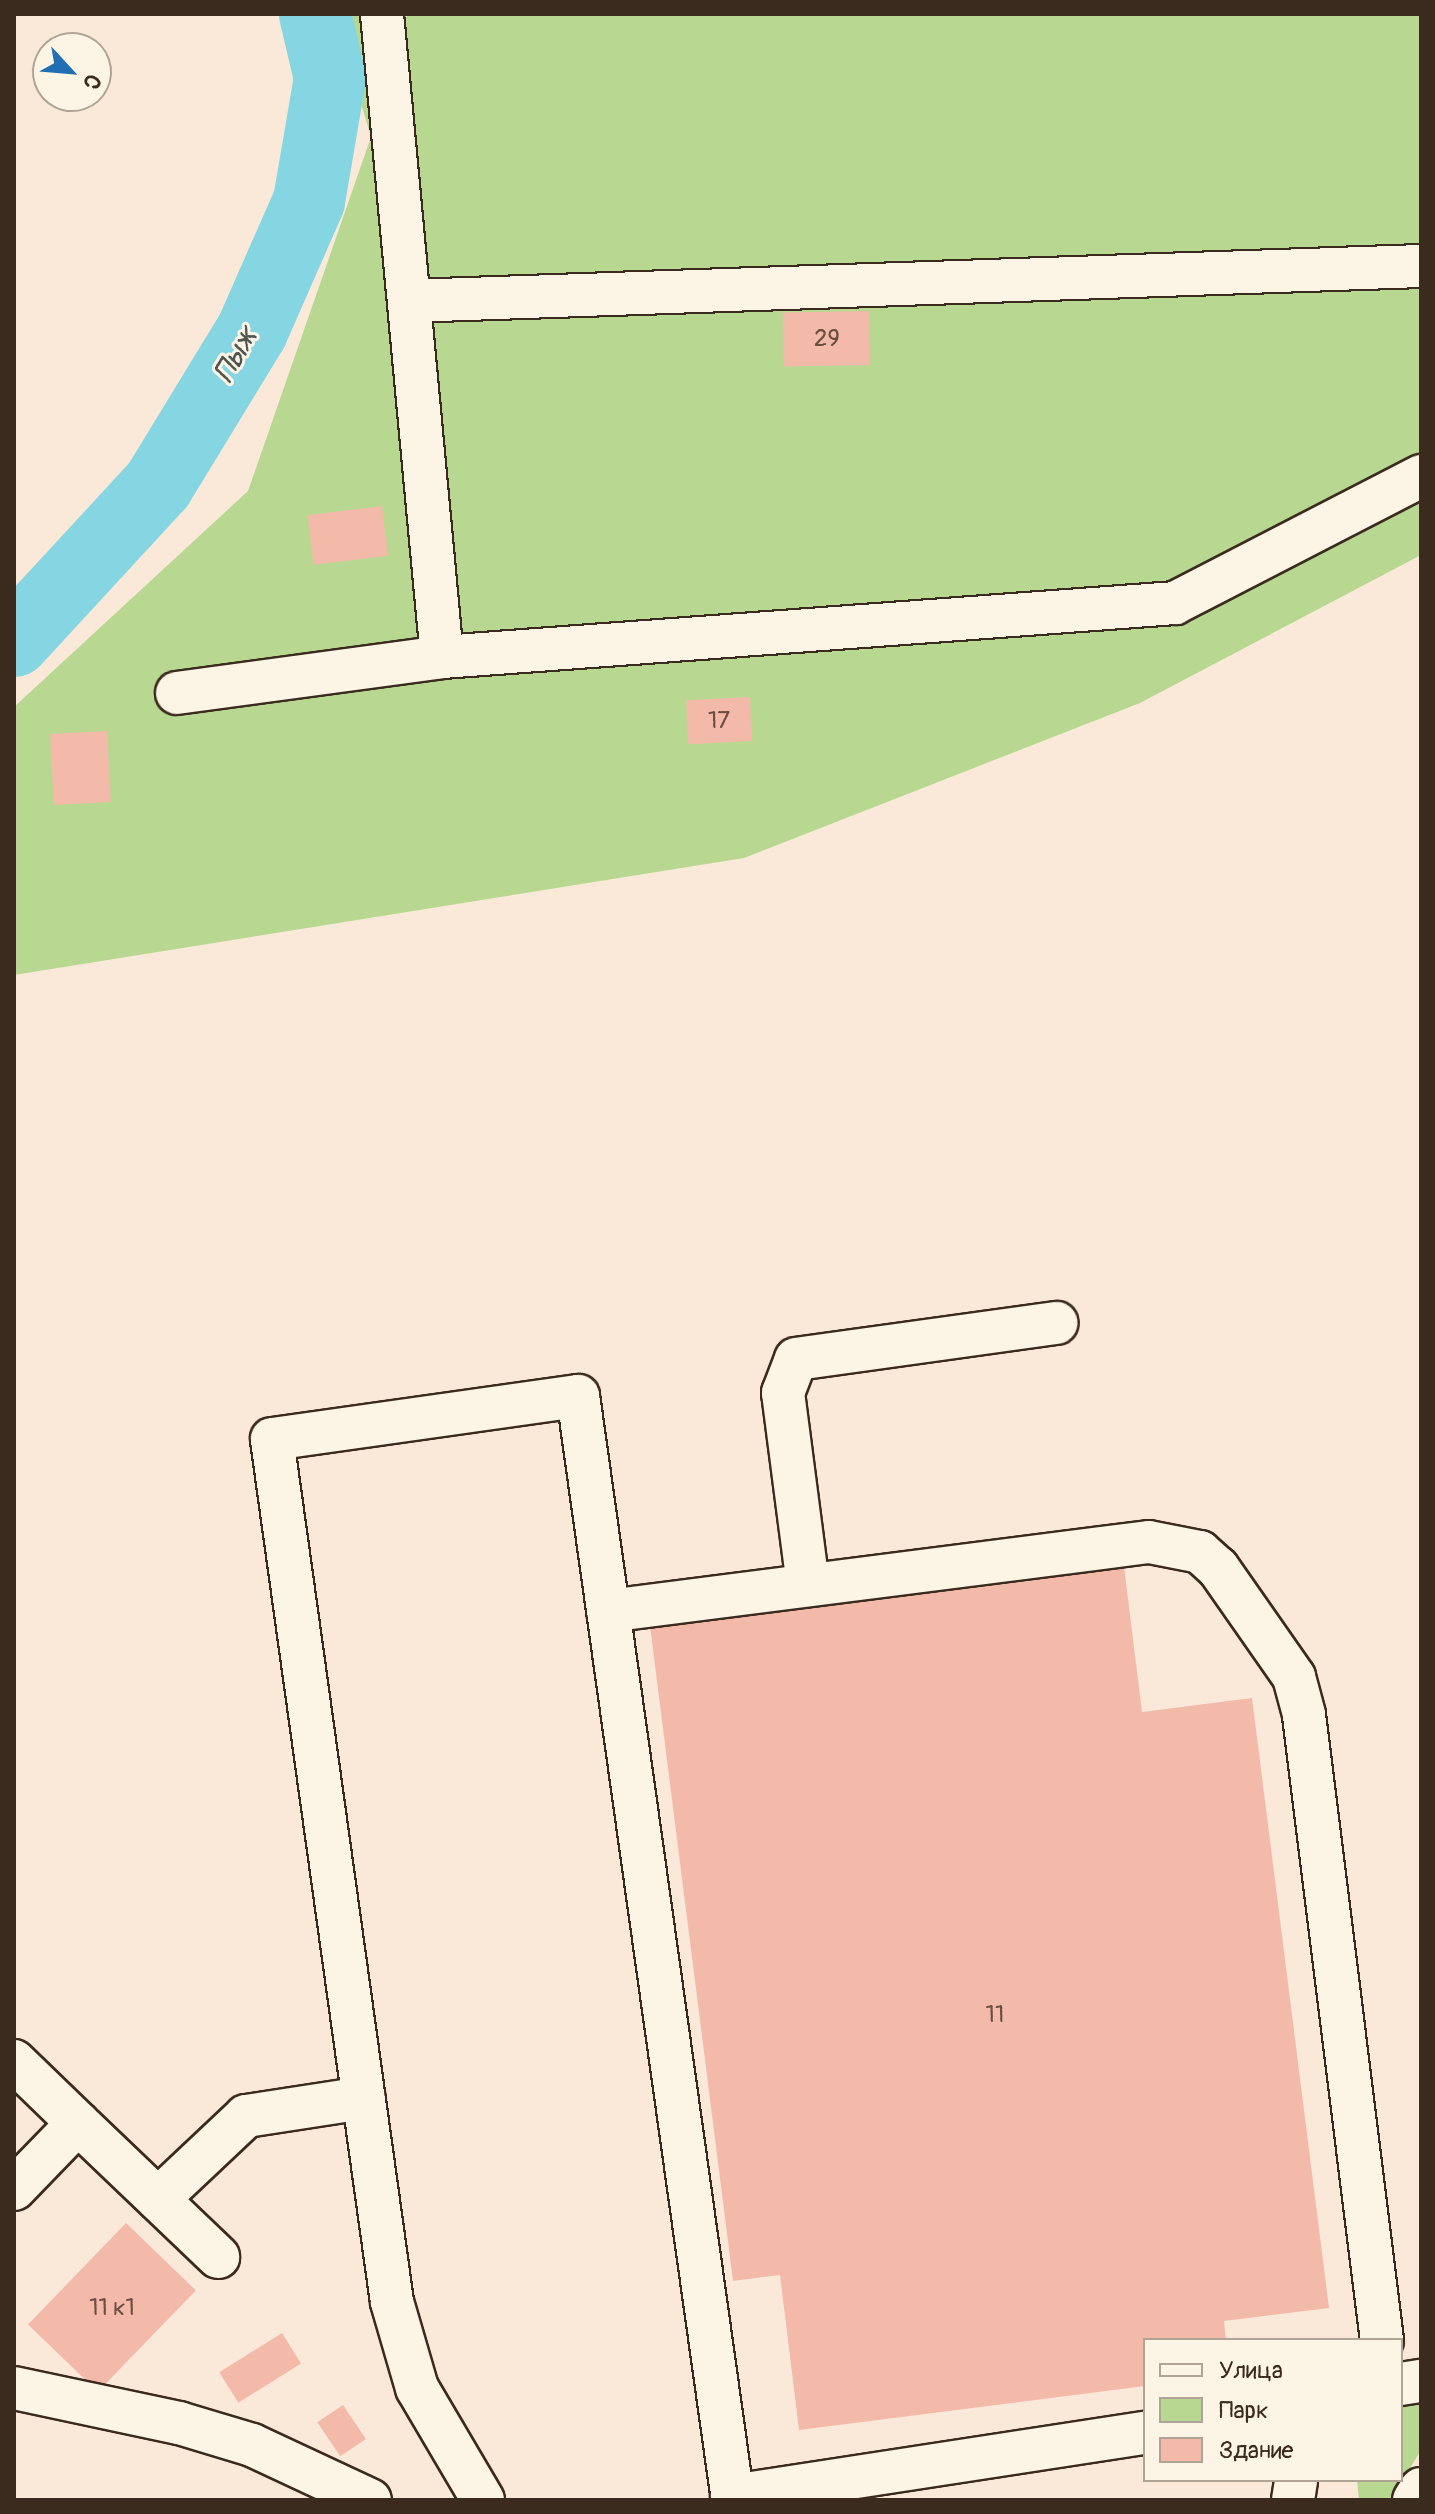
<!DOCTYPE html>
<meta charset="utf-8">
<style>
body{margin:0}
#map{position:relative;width:1435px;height:2514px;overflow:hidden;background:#fae9d9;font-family:Pangolin,sans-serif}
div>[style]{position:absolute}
.green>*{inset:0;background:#b8d892}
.river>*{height:72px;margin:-36px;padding:0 36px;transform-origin:36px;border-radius:36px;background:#86d5e2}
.building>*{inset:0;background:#f3baaa;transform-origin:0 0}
.roads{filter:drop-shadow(2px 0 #3b2a1e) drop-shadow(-2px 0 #3b2a1e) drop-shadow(0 2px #3b2a1e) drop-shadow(0 -2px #3b2a1e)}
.minor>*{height:42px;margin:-21px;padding:0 21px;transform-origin:21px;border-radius:21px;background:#fcf5e5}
span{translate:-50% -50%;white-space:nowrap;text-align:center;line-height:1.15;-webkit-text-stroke:6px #fcf5e5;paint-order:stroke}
.number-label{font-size:24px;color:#694e41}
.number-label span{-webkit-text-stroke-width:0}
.water-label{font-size:30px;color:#4e554f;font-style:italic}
.frame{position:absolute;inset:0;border:16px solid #3b2a1e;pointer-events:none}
.legend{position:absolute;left:1143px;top:2338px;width:260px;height:144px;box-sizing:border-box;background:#fcf5e5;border:2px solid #afa495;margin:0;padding:10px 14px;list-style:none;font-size:24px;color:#3b2a1e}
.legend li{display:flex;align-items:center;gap:16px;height:40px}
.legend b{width:40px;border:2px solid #afa495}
.north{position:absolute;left:32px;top:32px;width:80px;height:80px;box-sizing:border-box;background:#fcf5e5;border:2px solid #afa495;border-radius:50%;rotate:116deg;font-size:22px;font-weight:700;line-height:32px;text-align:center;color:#3b2a1e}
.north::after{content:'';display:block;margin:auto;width:28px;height:36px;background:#1f6fb2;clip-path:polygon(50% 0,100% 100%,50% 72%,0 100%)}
</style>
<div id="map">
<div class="green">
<i style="clip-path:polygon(334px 14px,1421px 14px,1421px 555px,1140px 703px,744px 858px,14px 975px,14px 707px,248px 491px,371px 137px)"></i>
<i style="clip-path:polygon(1421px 2391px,1421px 2450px,1391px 2500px,1359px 2500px,1357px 2480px,1401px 2480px,1401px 2395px)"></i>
</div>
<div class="river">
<i style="left:14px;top:641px;width:212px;rotate:-47.3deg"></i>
<i style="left:158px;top:485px;width:180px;rotate:-58.6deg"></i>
<i style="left:252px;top:331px;width:142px;rotate:-66.3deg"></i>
<i style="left:309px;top:201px;width:125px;rotate:-80.3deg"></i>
<i style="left:330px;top:78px;width:66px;rotate:-103.2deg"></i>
</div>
<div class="building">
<i style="left:869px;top:311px;width:54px;height:86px;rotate:89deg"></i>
<i style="left:382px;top:506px;width:50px;height:75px;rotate:83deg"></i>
<i style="left:750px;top:697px;width:44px;height:64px;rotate:87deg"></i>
<i style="left:107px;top:731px;width:71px;height:57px;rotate:87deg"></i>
<i style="clip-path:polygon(1124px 1566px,1142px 1712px,1252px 1698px,1329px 2308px,1224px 2321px,1226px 2340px,1145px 2340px,1145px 2386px,799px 2430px,780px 2275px,733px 2281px,650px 1626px)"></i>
<i style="left:126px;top:2223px;width:97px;height:141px;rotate:44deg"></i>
<i style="left:282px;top:2333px;width:36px;height:74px;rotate:58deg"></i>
<i style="left:343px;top:2405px;width:41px;height:31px;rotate:56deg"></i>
</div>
<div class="roads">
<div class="minor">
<i style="left:382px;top:14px;width:646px;rotate:84.67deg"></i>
<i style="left:409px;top:301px;width:1013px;rotate:-1.98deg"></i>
<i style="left:177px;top:693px;width:267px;rotate:-7.7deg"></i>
<i style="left:442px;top:657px;width:735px;rotate:-4.21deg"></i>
<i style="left:1175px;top:603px;width:277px;rotate:-27.3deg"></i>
<i style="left:808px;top:1585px;width:194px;rotate:-97.4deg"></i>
<i style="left:783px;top:1393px;width:36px;rotate:-69deg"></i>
<i style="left:796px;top:1359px;width:263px;rotate:-7.9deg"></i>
<i style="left:608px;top:1611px;width:545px;rotate:-7.27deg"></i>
<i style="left:1149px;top:1542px;width:52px;rotate:11.1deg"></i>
<i style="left:1200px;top:1552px;width:24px;rotate:42deg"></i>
<i style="left:1218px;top:1568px;width:133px;rotate:55.1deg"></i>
<i style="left:1294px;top:1677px;width:39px;rotate:75deg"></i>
<i style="left:1304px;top:1715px;width:630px;rotate:82.89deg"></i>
<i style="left:14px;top:2061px;width:89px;rotate:44.1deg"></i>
<i style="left:78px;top:2123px;width:92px;rotate:134.1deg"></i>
<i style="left:78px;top:2123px;width:194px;rotate:43.7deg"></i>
<i style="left:158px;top:2199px;width:121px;rotate:-43.3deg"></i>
<i style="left:246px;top:2116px;width:119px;rotate:-8.7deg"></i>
<i style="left:1401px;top:2384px;width:20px;rotate:-9deg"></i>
<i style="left:14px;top:2388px;width:169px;rotate:12deg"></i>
<i style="left:179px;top:2423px;width:76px;rotate:16.8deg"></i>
<i style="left:252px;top:2445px;width:130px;rotate:25deg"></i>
<i style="left:732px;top:2496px;width:418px;rotate:-8.7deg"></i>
<i style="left:483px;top:2500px;width:130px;rotate:-120.5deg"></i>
<i style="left:417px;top:2388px;width:90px;rotate:-106.2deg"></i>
<i style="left:392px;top:2302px;width:871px;rotate:-97.92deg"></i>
<i style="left:272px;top:1439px;width:309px;rotate:-8deg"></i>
<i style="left:578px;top:1396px;width:1115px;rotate:82.01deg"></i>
<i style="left:1293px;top:2500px;width:20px;rotate:-81deg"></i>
<i style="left:1414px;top:2500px;width:13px;rotate:-58deg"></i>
</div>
</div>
<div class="number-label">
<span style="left:827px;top:339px">29</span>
<span style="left:719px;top:721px">17</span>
<span style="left:995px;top:2015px">11</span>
<span style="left:112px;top:2308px">11 к1</span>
</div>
<div class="water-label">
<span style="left:236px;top:356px;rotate:-60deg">Пыж</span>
</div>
<div class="frame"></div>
<ul class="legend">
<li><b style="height:10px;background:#fcf5e5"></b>Улица</li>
<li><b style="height:22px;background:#b8d892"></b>Парк</li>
<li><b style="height:22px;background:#f3baaa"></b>Здание</li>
</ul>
<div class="north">С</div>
</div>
